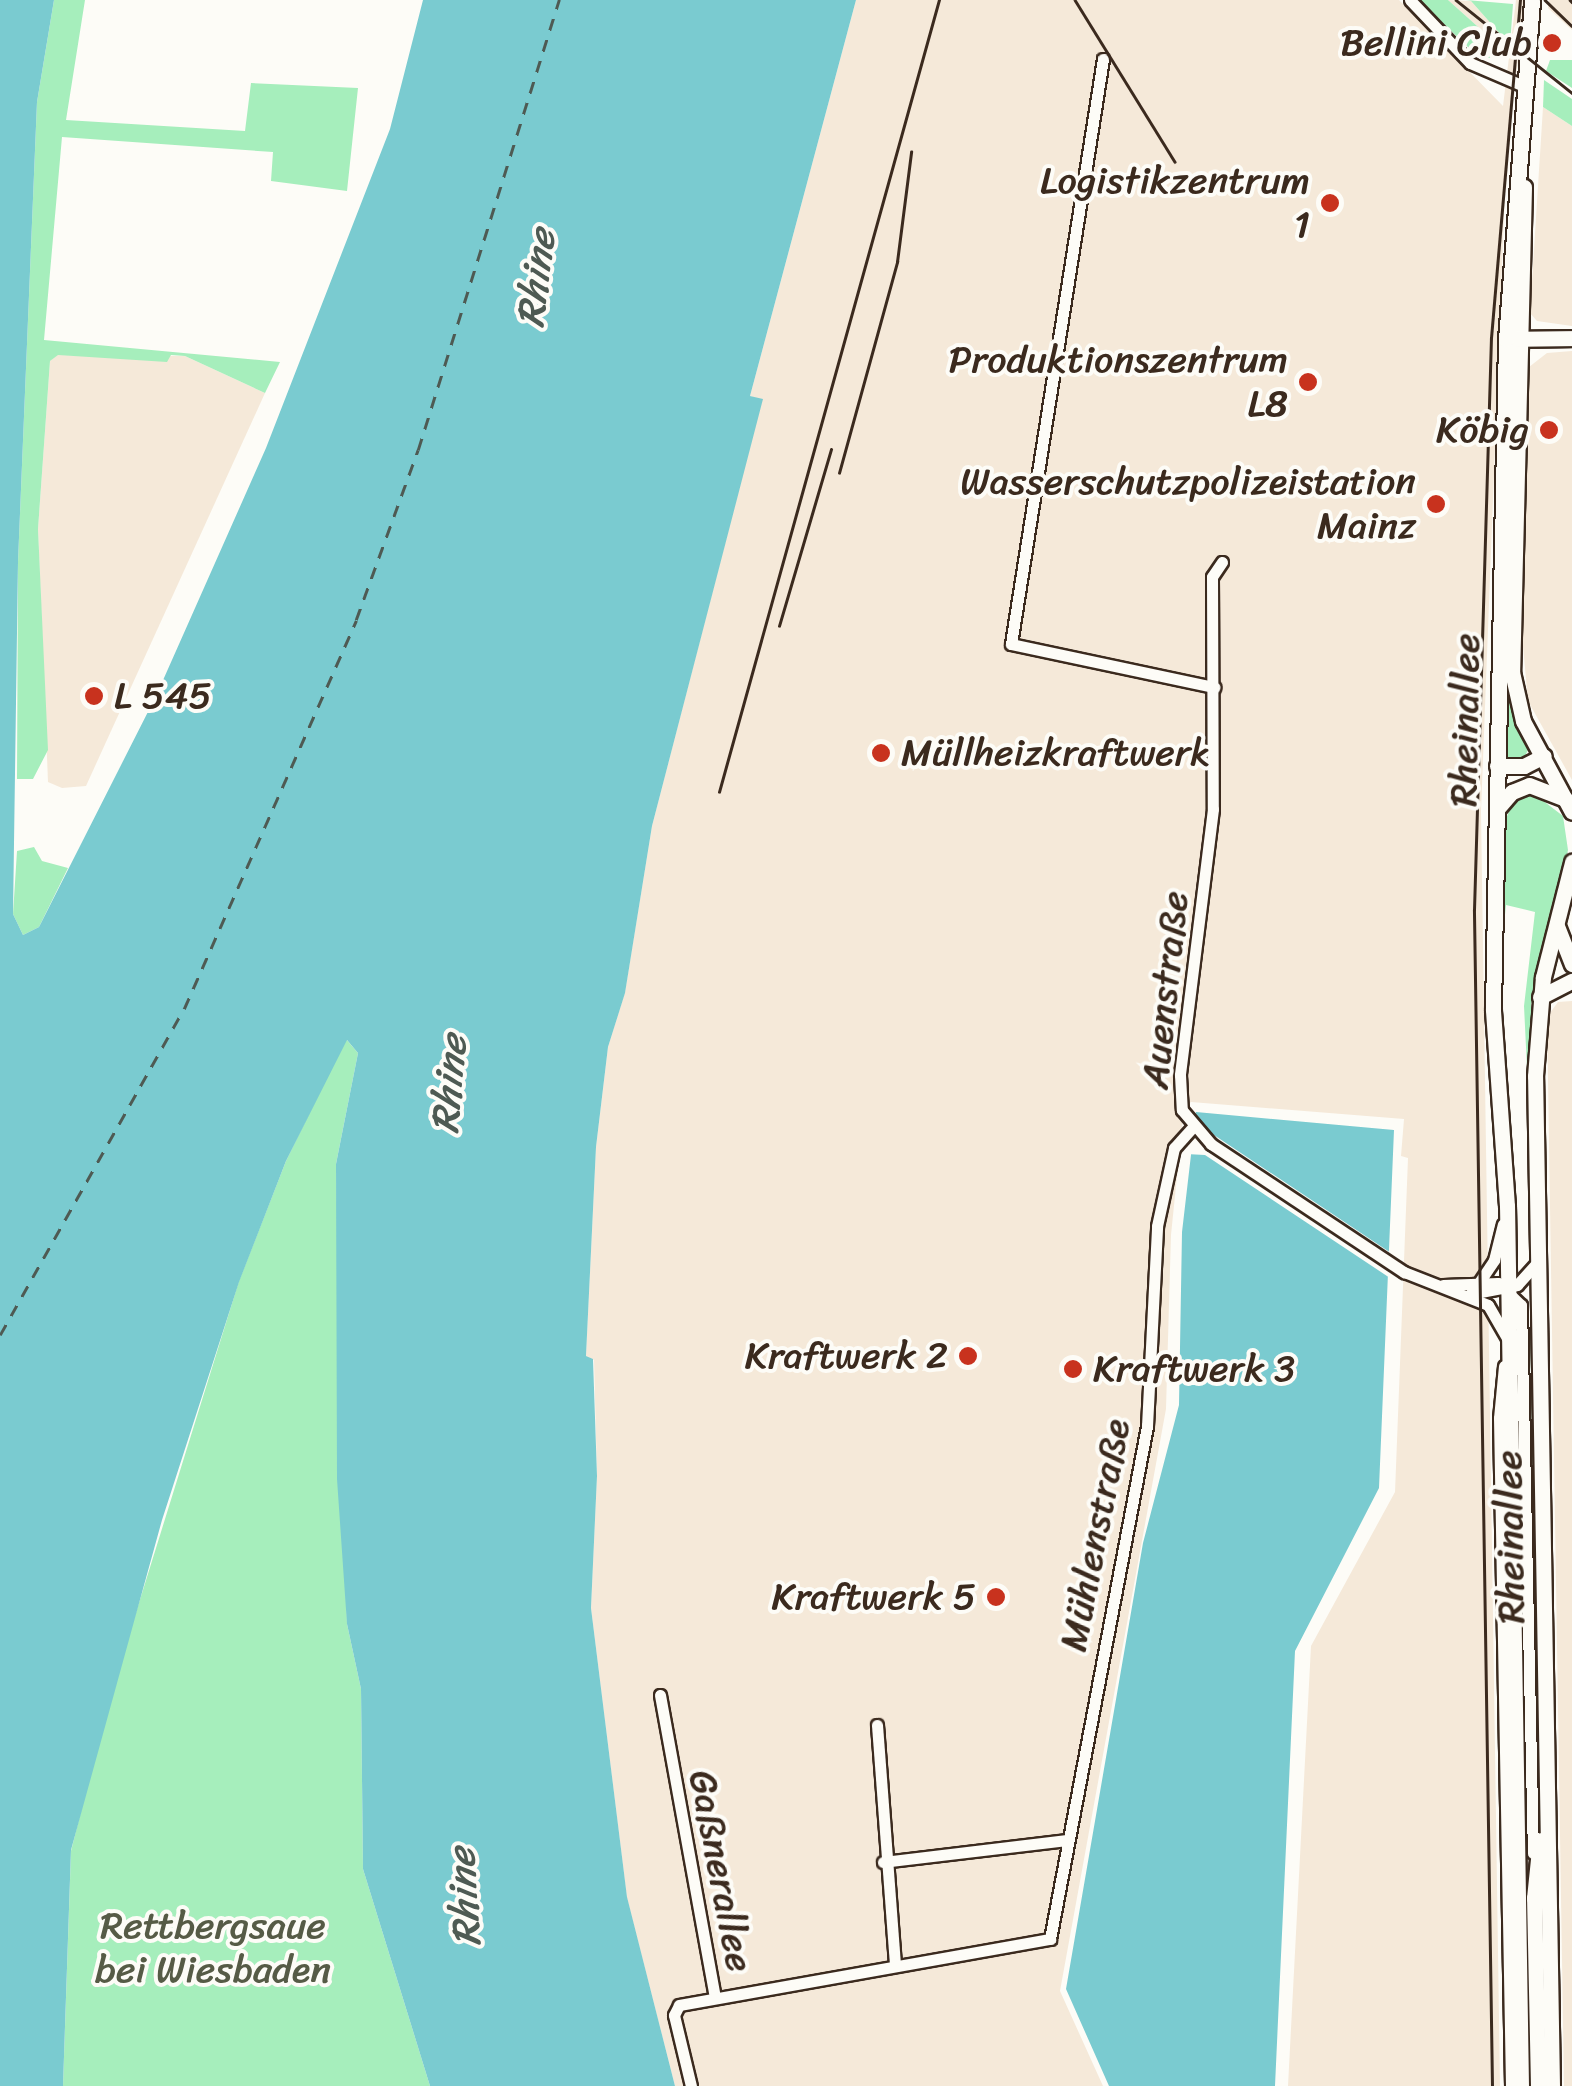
<!DOCTYPE html>
<meta charset="utf-8">
<style>
body{margin:0}
#map{position:relative;width:1572px;height:2086px;overflow:hidden;background:#fdfcf7;font-family:Sriracha,sans-serif}
div>[style]{position:absolute}
.built>*{inset:0;background:#f5e9d9}
.green>*{inset:0;background:#a6eebc}
.water>*{inset:0;background:#7acbd0}
.pier>*{inset:0;background:#fdfcf7}
.ferry>*{height:2.5px;margin-top:-1.25px;transform-origin:0;background:repeating-linear-gradient(90deg,#4e5a53 0 12px,transparent 0 22px)}
.roads{filter:drop-shadow(2px 0 #3b2a1e) drop-shadow(-2px 0 #3b2a1e) drop-shadow(0 2px #3b2a1e) drop-shadow(0 -2px #3b2a1e)}
.street>*{height:11px;margin:-5.5px;padding:0 5.5px;transform-origin:5.5px;border-radius:5.5px;background:#fdfcf7}
.secondary>*{height:15px;margin:-7.5px;padding:0 7.5px;transform-origin:7.5px;border-radius:7.5px;background:#fdfcf7}
.rail>*{height:2.5px;margin:-1.25px;padding:0 1.25px;transform-origin:1.25px;border-radius:1.25px;background:#3b2a1e}
.dots>*{width:28px;height:28px;translate:-50% -50%;box-sizing:border-box;border:5px solid #fdfcf7;border-radius:50%}
span{translate:-50% -50%;white-space:nowrap;text-align:center;line-height:1.15;-webkit-text-stroke:8px #fdfcf7;paint-order:stroke}
.poi-label{font-size:38px;color:#3b2a1e}
.right{translate:-100% -50%;text-align:right}
.left{translate:0 -50%;text-align:left}
.street-label{font-size:38px;color:#3b2a1e}
.park-label{font-size:38px;color:#565b46}
.water-label{font-size:40px;color:#4e5a53;font-style:italic}
</style>
<div id="map">
<div class="built">
<i style="clip-path:polygon(856px 0,1399px 0,1503px 106px,1516px 0,1525px 0,1506px 162px,1481px 811px,1500px 2086px,1288px 2086px,1311px 1646px,1395px 1492px,1408px 1158px,1401px 1156px,1404px 1119px,1191px 1102px,1184px 1108px,1171px 1235px,1166px 1409px,1060px 1991px,1103px 2086px,675px 2086px,627px 1898px,591px 1608px,597px 1476px,594px 1360px,586px 1356px,596px 1147px,608px 1047px,625px 992px,652px 826px,762px 400px,750px 396px)"></i>
<i style="clip-path:polygon(1448px 0,1471px 1px,1510px 45px,1505px 51px)"></i>
<i style="clip-path:polygon(1549px 0,1572px 0,1572px 30px,1548px 8px)"></i>
<i style="clip-path:polygon(1543px 107px,1572px 126px,1572px 326px,1537px 321px,1530px 313px)"></i>
<i style="clip-path:polygon(1572px 351px,1572px 780px,1528px 701px,1522px 635px,1529px 367px,1547px 353px)"></i>
<i style="clip-path:polygon(57px 355px,185px 356px,265px 393px,86px 786px,62px 788px,48px 782px,38px 529px,50px 361px)"></i>
<i style="clip-path:polygon(1572px 1001px,1572px 2086px,1564px 2086px,1547px 1017px,1558px 1002px)"></i>
</div>
<div class="green">
<i style="clip-path:polygon(54px 0,85px 0,66px 120px,245px 131px,251px 83px,358px 88px,347px 191px,271px 181px,273px 152px,62px 137px,44px 340px,280px 362px,265px 393px,185px 356px,171px 355px,167px 362px,58px 355px,50px 361px,38px 529px,48px 750px,33px 779px,17px 779px,18px 562px,37px 102px)"></i>
<i style="clip-path:polygon(1419px 0,1448px 0,1505px 51px,1489px 58px,1471px 50px)"></i>
<i style="clip-path:polygon(1466px 0,1513px 4px,1510px 45px,1471px 1px)"></i>
<i style="clip-path:polygon(1550px 60px,1572px 60px,1572px 88px,1546px 71px)"></i>
<i style="clip-path:polygon(1544px 80px,1572px 99px,1572px 126px,1543px 107px)"></i>
<i style="clip-path:polygon(1506px 667px,1529px 748px,1523px 760px,1503px 760px)"></i>
<i style="clip-path:polygon(1533px 793px,1563px 816px,1568px 850px,1531px 1005px,1534px 1211px,1524px 1006px,1535px 912px,1506px 905px,1501px 953px,1500px 903px,1506px 819px,1513px 801px)"></i>
<i style="clip-path:polygon(34px 847px,42px 861px,68px 868px,39px 927px,23px 935px,13px 914px,17px 851px)"></i>
<i style="clip-path:polygon(346px 1039px,358px 1053px,336px 1164px,347px 1624px,361px 1689px,363px 1869px,430px 2086px,63px 2086px,71px 1851px,110px 1696px,239px 1281px,286px 1161px)"></i>
<i style="clip-path:polygon(1530px 1311px,1534px 1311px,1539px 1822px,1538px 1822px)"></i>
</div>
<div class="water">
<i style="clip-path:polygon(0 0,54px 0,37px 102px,18px 562px,13px 914px,23px 935px,39px 927px,156px 696px,266px 448px,390px 129px,423px 0,856px 0,750px 396px,763px 399px,652px 826px,625px 993px,608px 1047px,596px 1147px,586px 1356px,593px 1359px,597px 1476px,591px 1608px,627px 1897px,675px 2086px,430px 2086px,363px 1869px,361px 1689px,347px 1624px,337px 1479px,336px 1164px,358px 1053px,347px 1040px,286px 1161px,239px 1282px,162px 1520px,71px 1850px,63px 2086px,0 2086px)"></i>
<i style="clip-path:polygon(1196px 1112px,1394px 1130px,1379px 1488px,1295px 1651px,1275px 2086px,1109px 2086px,1066px 1989px,1143px 1543px,1179px 1405px,1182px 1232px)"></i>
</div>
<div class="pier">
<i style="clip-path:polygon(1192px 1109px,1211px 1133px,1394px 1255px,1390px 1278px,1205px 1155px,1186px 1154px)"></i>
</div>
<div class="ferry">
<i style="left:0;top:1335px;width:374px;rotate:-60.6deg"></i>
<i style="left:184px;top:1009px;width:425px;rotate:-66.1deg"></i>
<i style="left:356px;top:620px;width:181px;rotate:-70deg"></i>
<i style="left:418px;top:450px;width:472px;rotate:-72.6deg"></i>
</div>
<div class="roads">
<div class="street">
<i style="left:1410px;top:0;width:87px;rotate:46.4deg"></i>
<i style="left:1470px;top:63px;width:61px;rotate:23.2deg"></i>
<i style="left:1103px;top:59px;width:592px;rotate:98.94deg"></i>
<i style="left:1011px;top:644px;width:208px;rotate:12deg"></i>
<i style="left:1222px;top:562px;width:18px;rotate:124deg"></i>
<i style="left:1212px;top:577px;width:232px;rotate:89.8deg"></i>
<i style="left:1213px;top:809px;width:268px;rotate:97.1deg"></i>
<i style="left:1180px;top:1075px;width:35px;rotate:87deg"></i>
<i style="left:1182px;top:1110px;width:45px;rotate:49.5deg"></i>
<i style="left:1211px;top:1144px;width:232px;rotate:33.6deg"></i>
<i style="left:1404px;top:1272px;width:90px;rotate:21.4deg"></i>
<i style="left:1488px;top:1305px;width:38px;rotate:60deg"></i>
<i style="left:1478px;top:1284px;width:29px;rotate:-56deg"></i>
<i style="left:1494px;top:1260px;width:37px;rotate:-76deg"></i>
<i style="left:1443px;top:1285px;width:55px;rotate:-2.1deg"></i>
<i style="left:1498px;top:1283px;width:32px;rotate:44deg"></i>
<i style="left:1521px;top:1305px;width:548px;rotate:88.75deg"></i>
<i style="left:1470px;top:1294px;width:48px;rotate:-10.8deg"></i>
<i style="left:1517px;top:1285px;width:27px;rotate:-48deg"></i>
<i style="left:1504px;top:1366px;width:52px;rotate:95.5deg"></i>
<i style="left:1499px;top:1418px;width:668px;rotate:88.97deg"></i>
<i style="left:660px;top:1695px;width:308px;rotate:79.7deg"></i>
<i style="left:877px;top:1725px;width:241px;rotate:85.7deg"></i>
<i style="left:883px;top:1862px;width:186px;rotate:-6.8deg"></i>
<i style="left:691px;top:2086px;width:73px;rotate:-103.5deg"></i>
<i style="left:674px;top:2015px;width:11px;rotate:-63deg"></i>
<i style="left:679px;top:2005px;width:377px;rotate:-10.1deg"></i>
<i style="left:1050px;top:1939px;width:522px;rotate:-79.29deg"></i>
<i style="left:1147px;top:1426px;width:200px;rotate:-87.1deg"></i>
<i style="left:1157px;top:1226px;width:80px;rotate:-77.7deg"></i>
<i style="left:1174px;top:1148px;width:27px;rotate:-48deg"></i>
</div>
<div class="secondary">
<i style="left:1524px;top:187px;width:485px;rotate:91.4deg"></i>
<i style="left:1512px;top:672px;width:50px;rotate:77.3deg"></i>
<i style="left:1523px;top:721px;width:103px;rotate:61.7deg"></i>
<i style="left:1510px;top:339px;width:62px;rotate:-0.9deg"></i>
<i style="left:1497px;top:766px;width:27px"></i>
<i style="left:1524px;top:766px;width:22px;rotate:-27deg"></i>
<i style="left:1497px;top:809px;width:23px;rotate:-49deg"></i>
<i style="left:1512px;top:792px;width:18px;rotate:-22deg"></i>
<i style="left:1529px;top:785px;width:39px;rotate:21deg"></i>
<i style="left:1557px;top:926px;width:41px;rotate:68.5deg"></i>
<i style="left:1540px;top:997px;width:36px;rotate:-27deg"></i>
<i style="left:1521px;top:2086px;width:880px;rotate:-90.91deg"></i>
<i style="left:1507px;top:1206px;width:197px;rotate:-94.1deg"></i>
<i style="left:1493px;top:1009px;width:670px;rotate:-88.89deg"></i>
<i style="left:1506px;top:339px;width:340px;rotate:-85.6deg"></i>
<i style="left:1538px;top:2086px;width:188px;rotate:-91.2deg"></i>
<i style="left:1534px;top:1898px;width:58px;rotate:-84.1deg"></i>
<i style="left:1552px;top:2086px;width:1010px;rotate:-90.96deg"></i>
<i style="left:1535px;top:1076px;width:99px;rotate:-85.4deg"></i>
<i style="left:1543px;top:977px;width:119px;rotate:-75.8deg"></i>
</div>
</div>
<div class="rail">
<i style="left:1075px;top:0;width:190px;rotate:58.3deg"></i>
<i style="left:1456px;top:0;width:149px;rotate:38.7deg"></i>
<i style="left:1545px;top:0;width:37px;rotate:44deg"></i>
<i style="left:1570px;top:0;width:3px;rotate:45deg"></i>
<i style="left:839px;top:473px;width:219px;rotate:-74.6deg"></i>
<i style="left:897px;top:262px;width:111px;rotate:-82.7deg"></i>
<i style="left:779px;top:626px;width:184px;rotate:-73.6deg"></i>
<i style="left:719px;top:792px;width:822px;rotate:-74.48deg"></i>
<i style="left:1492px;top:2086px;width:1176px;rotate:-90.88deg"></i>
<i style="left:1474px;top:910px;width:572px;rotate:-88.3deg"></i>
<i style="left:1491px;top:338px;width:339px;rotate:-85.1deg"></i>
</div>
<div class="dots">
<i style="left:1552px;top:43px;background:#c8321e"></i>
<i style="left:1330px;top:203px;background:#c8321e"></i>
<i style="left:1308px;top:382px;background:#c8321e"></i>
<i style="left:1549px;top:430px;background:#c8321e"></i>
<i style="left:1436px;top:504px;background:#c8321e"></i>
<i style="left:94px;top:696px;background:#c8321e"></i>
<i style="left:881px;top:753px;background:#c8321e"></i>
<i style="left:968px;top:1356px;background:#c8321e"></i>
<i style="left:1073px;top:1369px;background:#c8321e"></i>
<i style="left:996px;top:1597px;background:#c8321e"></i>
</div>
<div class="poi-label">
<span class="right" style="left:1532px;top:43px">Bellini Club</span>
<span class="right" style="left:1310px;top:203px">Logistikzentrum<br>1</span>
<span class="right" style="left:1288px;top:382px">Produktionszentrum<br>L8</span>
<span class="right" style="left:1529px;top:430px">Köbig</span>
<span class="right" style="left:1416px;top:504px">Wasserschutzpolizeistation<br>Mainz</span>
<span class="left" style="left:114px;top:696px">L 545</span>
<span class="left" style="left:901px;top:753px">Müllheizkraftwerk</span>
<span class="right" style="left:948px;top:1356px">Kraftwerk 2</span>
<span class="left" style="left:1093px;top:1369px">Kraftwerk 3</span>
<span class="right" style="left:976px;top:1597px">Kraftwerk 5</span>
</div>
<div class="street-label">
<span style="left:1465px;top:720px;rotate:-89deg">Rheinallee</span>
<span style="left:1165px;top:990px;rotate:-84deg">Auenstraße</span>
<span style="left:1095px;top:1535px;rotate:-79deg">Mühlenstraße</span>
<span style="left:1510px;top:1537px;rotate:-91deg">Rheinallee</span>
<span style="left:721px;top:1871px;rotate:79deg">Gaßnerallee</span>
</div>
<div class="park-label">
<span style="left:213px;top:1948px">Rettbergsaue<br>bei Wiesbaden</span>
</div>
<div class="water-label">
<span style="left:536px;top:278px;rotate:-83deg">Rhine</span>
<span style="left:449px;top:1084px;rotate:-85deg">Rhine</span>
<span style="left:464px;top:1897px;rotate:-94deg">Rhine</span>
</div>
</div>
